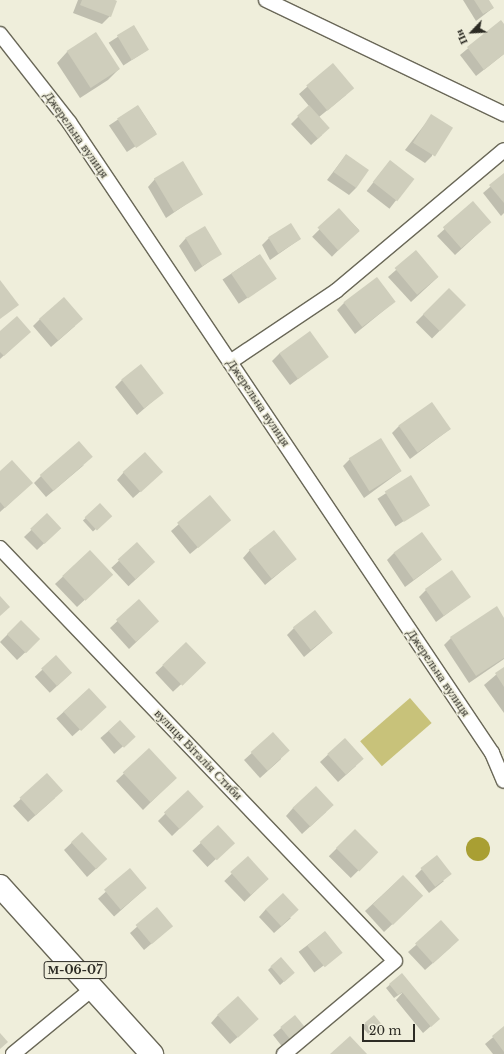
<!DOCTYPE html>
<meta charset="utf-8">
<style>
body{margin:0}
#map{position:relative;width:504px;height:1054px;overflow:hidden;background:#efeedb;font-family:"Libre Baskerville",serif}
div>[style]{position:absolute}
.green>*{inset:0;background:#c8c27a;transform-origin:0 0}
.water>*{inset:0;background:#a99f33}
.round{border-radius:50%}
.shadow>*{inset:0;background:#0003;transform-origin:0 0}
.building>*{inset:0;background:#cfcebc;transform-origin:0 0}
.roads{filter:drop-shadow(1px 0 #6a6858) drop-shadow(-1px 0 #6a6858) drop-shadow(0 1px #6a6858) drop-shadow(0 -1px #6a6858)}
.street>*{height:14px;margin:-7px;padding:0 7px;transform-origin:7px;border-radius:7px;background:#fff}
.primary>*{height:22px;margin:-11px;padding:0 11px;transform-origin:11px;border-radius:11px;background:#fff}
span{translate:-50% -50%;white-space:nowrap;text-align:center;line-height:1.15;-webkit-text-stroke:3px #efeedb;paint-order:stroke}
.shield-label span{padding:1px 3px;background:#efeedb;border:1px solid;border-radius:3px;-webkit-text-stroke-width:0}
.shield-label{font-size:12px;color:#2c2b24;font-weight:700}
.street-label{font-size:13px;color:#2c2b24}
.north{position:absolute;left:452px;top:12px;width:40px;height:40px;-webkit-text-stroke:3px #efeedb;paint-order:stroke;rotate:245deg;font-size:11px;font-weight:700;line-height:16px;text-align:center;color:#2c2b24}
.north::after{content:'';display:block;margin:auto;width:14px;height:18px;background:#2c2b24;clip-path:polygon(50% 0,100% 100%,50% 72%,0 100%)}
.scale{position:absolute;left:362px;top:1024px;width:53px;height:18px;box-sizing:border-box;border:2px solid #2c2b24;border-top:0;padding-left:5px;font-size:12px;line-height:14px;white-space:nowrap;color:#2c2b24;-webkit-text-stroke:3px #efeedb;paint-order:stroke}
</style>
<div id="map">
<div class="green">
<i style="left:410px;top:698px;width:33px;height:66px;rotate:49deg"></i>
</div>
<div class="water">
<i class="round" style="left:466px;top:837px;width:24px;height:24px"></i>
</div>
<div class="shadow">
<i style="clip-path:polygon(78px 0,112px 0,110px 16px,102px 24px,73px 13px)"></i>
<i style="clip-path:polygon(463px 0,488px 0,493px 8px,476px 21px)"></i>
<i style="clip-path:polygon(501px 21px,504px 25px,504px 54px,476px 76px,460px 55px)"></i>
<i style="left:133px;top:27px;width:27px;height:29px;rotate:57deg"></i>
<i style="clip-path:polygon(95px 34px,119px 69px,108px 80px,80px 98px,57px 63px,67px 52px)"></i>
<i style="clip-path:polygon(333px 64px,346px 95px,319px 117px,322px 135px,311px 145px,291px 124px,309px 106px,299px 94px)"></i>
<i style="left:138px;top:106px;width:32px;height:35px;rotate:56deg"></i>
<i style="clip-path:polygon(432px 115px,432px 156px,425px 163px,405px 150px)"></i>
<i style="clip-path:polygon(346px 155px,356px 188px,349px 195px,327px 180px)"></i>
<i style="left:390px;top:161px;width:29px;height:38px;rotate:38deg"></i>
<i style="clip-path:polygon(504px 175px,504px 213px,501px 216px,483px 193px)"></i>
<i style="clip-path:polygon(155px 179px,201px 194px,166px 218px,148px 187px)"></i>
<i style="clip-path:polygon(473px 203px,483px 229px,455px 255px,437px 236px)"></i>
<i style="left:339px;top:210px;width:28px;height:38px;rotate:45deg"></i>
<i style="clip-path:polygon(186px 238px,221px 253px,195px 272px,179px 246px)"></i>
<i style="clip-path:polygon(269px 238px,300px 239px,270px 260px,262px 245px)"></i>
<i style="left:259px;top:255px;width:29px;height:44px;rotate:56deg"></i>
<i style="clip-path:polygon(396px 270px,438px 277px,411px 302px,388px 277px)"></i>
<i style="left:449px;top:289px;width:23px;height:47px;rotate:45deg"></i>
<i style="clip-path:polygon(394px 302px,355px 334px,337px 310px,344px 303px)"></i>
<i style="clip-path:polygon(40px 319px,75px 326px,51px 347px,33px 326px)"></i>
<i style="clip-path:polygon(0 333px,22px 339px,0 359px)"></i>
<i style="clip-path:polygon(280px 353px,327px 357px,290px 385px,272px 361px)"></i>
<i style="clip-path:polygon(122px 380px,162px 393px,137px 415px,115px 387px)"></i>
<i style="clip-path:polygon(399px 426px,450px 429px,410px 459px,392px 433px)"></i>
<i style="clip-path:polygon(350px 459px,401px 471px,364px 498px,343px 466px)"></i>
<i style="clip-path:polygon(84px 465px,46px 497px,34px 483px,41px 476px)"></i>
<i style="clip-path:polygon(0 472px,24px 490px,0 512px)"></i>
<i style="clip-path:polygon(124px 472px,154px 479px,133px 498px,117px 480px)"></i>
<i style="left:411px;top:477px;width:33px;height:40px;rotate:57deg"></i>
<i style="clip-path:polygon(210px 497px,222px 527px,190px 554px,171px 531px)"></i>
<i style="left:100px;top:505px;width:15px;height:23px;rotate:48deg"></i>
<i style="clip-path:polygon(47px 515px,53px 535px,37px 550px,24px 537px)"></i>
<i style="left:137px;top:544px;width:25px;height:35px;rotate:47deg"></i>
<i style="clip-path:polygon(250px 550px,296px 559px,265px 585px,243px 558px)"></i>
<i style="clip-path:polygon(90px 551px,104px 582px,77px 607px,55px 584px)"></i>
<i style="clip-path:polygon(394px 553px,441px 560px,405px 587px,387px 560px)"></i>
<i style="clip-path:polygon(426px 590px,469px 597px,436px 622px,419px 597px)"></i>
<i style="clip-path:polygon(139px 601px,150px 629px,129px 649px,110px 628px)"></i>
<i style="clip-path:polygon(504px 619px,504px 659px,469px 683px,444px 645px,451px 638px)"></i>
<i style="clip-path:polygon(21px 621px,31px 647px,17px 660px,0 642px)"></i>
<i style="clip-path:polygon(294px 628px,332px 633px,304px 657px,287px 635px)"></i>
<i style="left:186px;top:644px;width:26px;height:42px;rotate:47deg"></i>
<i style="left:56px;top:657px;width:22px;height:29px;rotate:47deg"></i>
<i style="clip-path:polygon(504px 668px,504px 713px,484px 685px)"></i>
<i style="left:89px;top:689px;width:24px;height:44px;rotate:48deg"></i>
<i style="left:120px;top:721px;width:21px;height:26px;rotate:49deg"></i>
<i style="clip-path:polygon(273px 734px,281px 759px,260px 778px,244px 760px)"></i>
<i style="clip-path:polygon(345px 739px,356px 766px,338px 782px,320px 762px)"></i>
<i style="clip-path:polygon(149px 750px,168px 785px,143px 810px,116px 781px)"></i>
<i style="clip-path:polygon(47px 775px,55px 798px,28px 822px,13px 806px)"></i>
<i style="clip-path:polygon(202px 807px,172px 836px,158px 821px,165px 814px)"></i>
<i style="clip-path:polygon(293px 808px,326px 812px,302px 834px,286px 816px)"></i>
<i style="left:218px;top:827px;width:22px;height:35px;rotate:47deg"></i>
<i style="left:355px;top:830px;width:31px;height:37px;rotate:45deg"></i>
<i style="clip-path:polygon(82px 833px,98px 867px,87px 877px,64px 850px)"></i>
<i style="left:248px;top:858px;width:29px;height:33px;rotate:46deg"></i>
<i style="clip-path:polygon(422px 869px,444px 881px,429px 893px,415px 876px)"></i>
<i style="left:130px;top:870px;width:24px;height:43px;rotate:48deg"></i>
<i style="clip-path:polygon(403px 876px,414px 904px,384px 932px,365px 911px)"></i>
<i style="clip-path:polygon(157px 909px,164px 933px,144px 950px,130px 933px)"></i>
<i style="clip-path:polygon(266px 909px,291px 918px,274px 933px,259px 917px)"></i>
<i style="left:325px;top:932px;width:26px;height:33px;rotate:53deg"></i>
<i style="clip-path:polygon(416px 945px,451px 947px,425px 970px,408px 952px)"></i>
<i style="clip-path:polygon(271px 967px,290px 976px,280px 985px,268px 970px)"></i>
<i style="clip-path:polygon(402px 974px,431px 1026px,423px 1033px,396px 1000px,403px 992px,394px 998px,386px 988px)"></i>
<i style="clip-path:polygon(218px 1015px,250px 1026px,230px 1044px,211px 1023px)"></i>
<i style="clip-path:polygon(295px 1016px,299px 1037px,284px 1049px,273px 1035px)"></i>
<i style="clip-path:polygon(366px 1023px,379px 1031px,371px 1037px,362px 1027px)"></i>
<i style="clip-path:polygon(504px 1028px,504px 1054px,493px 1054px,485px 1044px)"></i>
</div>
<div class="building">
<i style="clip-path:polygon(82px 0,115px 0,117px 1px,111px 17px,80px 5px)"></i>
<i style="clip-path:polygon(474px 0,489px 0,494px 8px,483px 14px)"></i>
<i style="clip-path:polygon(501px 20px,504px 24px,504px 54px,484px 70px,467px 47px)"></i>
<i style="left:134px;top:25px;width:29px;height:20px;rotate:59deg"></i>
<i style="left:96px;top:32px;width:44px;height:35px;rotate:57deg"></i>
<i style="left:333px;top:63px;width:33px;height:35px;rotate:50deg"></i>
<i style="left:138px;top:105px;width:35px;height:25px;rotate:57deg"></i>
<i style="left:309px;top:105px;width:31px;height:16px;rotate:48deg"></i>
<i style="left:431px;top:114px;width:26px;height:34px;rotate:32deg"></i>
<i style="left:346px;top:154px;width:28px;height:22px;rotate:35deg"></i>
<i style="left:390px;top:160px;width:31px;height:28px;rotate:38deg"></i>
<i style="left:183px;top:161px;width:39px;height:34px;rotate:59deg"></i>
<i style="clip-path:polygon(504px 173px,504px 203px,489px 185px)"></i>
<i style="left:473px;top:201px;width:28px;height:40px;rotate:49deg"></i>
<i style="left:339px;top:208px;width:31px;height:29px;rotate:48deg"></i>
<i style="left:291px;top:223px;width:19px;height:27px;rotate:58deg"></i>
<i style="left:205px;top:226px;width:33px;height:23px;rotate:59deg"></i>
<i style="left:416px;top:250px;width:35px;height:28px;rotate:50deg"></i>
<i style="left:260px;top:254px;width:30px;height:35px;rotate:56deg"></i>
<i style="left:377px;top:277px;width:31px;height:42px;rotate:53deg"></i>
<i style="clip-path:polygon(0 280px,19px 305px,0 319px)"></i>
<i style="left:449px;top:288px;width:24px;height:37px;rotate:45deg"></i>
<i style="left:64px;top:297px;width:29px;height:33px;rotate:49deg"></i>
<i style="clip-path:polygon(17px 316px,31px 332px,4px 356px,0 352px,0 331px)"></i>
<i style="left:310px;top:331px;width:32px;height:38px;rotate:54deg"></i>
<i style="left:141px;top:364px;width:37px;height:25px;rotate:52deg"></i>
<i style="left:432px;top:402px;width:33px;height:41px;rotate:55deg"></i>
<i style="left:381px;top:438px;width:39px;height:38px;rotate:58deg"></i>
<i style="left:79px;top:441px;width:21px;height:52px;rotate:49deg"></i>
<i style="left:145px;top:452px;width:27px;height:30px;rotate:48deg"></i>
<i style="clip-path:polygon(12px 460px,33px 483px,5px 508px,0 502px,0 471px)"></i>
<i style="left:411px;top:475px;width:36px;height:31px;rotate:58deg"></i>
<i style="left:210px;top:495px;width:33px;height:43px;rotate:50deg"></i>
<i style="left:100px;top:503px;width:18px;height:21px;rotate:47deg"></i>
<i style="left:47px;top:513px;width:21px;height:23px;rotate:47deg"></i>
<i style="left:274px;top:530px;width:37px;height:32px;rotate:52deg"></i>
<i style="left:422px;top:532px;width:34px;height:35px;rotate:54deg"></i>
<i style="left:137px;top:542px;width:27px;height:26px;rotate:48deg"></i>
<i style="left:90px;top:550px;width:34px;height:38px;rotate:47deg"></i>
<i style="left:452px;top:570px;width:33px;height:33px;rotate:55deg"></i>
<i style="clip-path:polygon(0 596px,10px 607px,0 616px)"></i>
<i style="left:139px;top:599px;width:30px;height:31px;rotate:48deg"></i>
<i style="clip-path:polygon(497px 606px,504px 618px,504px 658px,476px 676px,450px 637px)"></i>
<i style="left:315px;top:610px;width:29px;height:28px;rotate:52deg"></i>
<i style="left:21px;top:620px;width:27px;height:20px;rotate:45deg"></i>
<i style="left:186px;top:642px;width:29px;height:33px;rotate:46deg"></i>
<i style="left:56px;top:655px;width:24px;height:20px;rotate:48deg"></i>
<i style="clip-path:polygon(504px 667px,504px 687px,495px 673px)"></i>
<i style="left:89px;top:688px;width:26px;height:35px;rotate:47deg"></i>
<i style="left:120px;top:720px;width:23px;height:16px;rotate:47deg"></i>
<i style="left:273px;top:732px;width:25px;height:30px;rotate:48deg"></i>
<i style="left:345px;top:738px;width:28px;height:24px;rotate:48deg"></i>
<i style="left:149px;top:748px;width:41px;height:36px;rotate:47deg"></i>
<i style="left:47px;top:773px;width:24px;height:37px;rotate:48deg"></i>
<i style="left:316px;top:786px;width:26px;height:32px;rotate:47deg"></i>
<i style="left:188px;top:790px;width:23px;height:33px;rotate:47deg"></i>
<i style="left:218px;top:825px;width:25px;height:25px;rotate:47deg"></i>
<i style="left:355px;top:829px;width:33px;height:27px;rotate:45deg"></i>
<i style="left:82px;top:832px;width:37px;height:15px;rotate:47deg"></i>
<i style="left:437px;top:855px;width:24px;height:21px;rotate:52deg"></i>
<i style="left:248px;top:856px;width:31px;height:24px;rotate:48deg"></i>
<i style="left:130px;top:868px;width:26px;height:34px;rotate:50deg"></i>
<i style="left:403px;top:875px;width:29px;height:42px;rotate:46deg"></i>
<i style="left:283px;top:893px;width:23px;height:24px;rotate:47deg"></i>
<i style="left:157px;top:907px;width:25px;height:28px;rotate:50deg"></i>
<i style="left:441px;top:920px;width:27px;height:35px;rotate:48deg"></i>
<i style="left:325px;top:931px;width:28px;height:23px;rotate:51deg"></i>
<i style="left:281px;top:957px;width:21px;height:14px;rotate:49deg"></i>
<i style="clip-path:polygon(402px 973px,440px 1019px,431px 1027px,402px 992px,398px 995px,389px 984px)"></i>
<i style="left:238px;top:996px;width:31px;height:28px;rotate:48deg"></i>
<i style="left:295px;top:1015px;width:19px;height:19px;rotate:51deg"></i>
<i style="left:374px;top:1015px;width:16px;height:12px;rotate:50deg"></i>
<i style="clip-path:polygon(504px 1026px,504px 1052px,492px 1036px)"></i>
<i style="clip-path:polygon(0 1033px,8px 1042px,0 1049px)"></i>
<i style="clip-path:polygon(350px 1036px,367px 1054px,330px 1054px)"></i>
</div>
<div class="roads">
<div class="street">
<i style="left:266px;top:0;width:264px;rotate:25.6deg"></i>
<i style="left:0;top:34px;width:112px;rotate:51.9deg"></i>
<i style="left:69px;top:122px;width:760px;rotate:56.16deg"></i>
<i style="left:492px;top:753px;width:30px;rotate:67deg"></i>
<i style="left:230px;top:362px;width:128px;rotate:-33.8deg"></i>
<i style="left:336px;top:291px;width:219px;rotate:-40deg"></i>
<i style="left:0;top:548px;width:571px;rotate:46.28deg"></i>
<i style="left:395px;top:961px;width:145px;rotate:140deg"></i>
<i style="left:13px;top:1054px;width:102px;rotate:-39.4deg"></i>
</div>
<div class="primary">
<i style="left:0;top:886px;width:227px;rotate:47.9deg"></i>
</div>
</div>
<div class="shield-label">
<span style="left:75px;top:970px">М-06-07</span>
</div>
<div class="street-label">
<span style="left:76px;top:135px;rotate:55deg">Джерельна вулиця</span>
<span style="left:258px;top:403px;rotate:56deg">Джерельна вулиця</span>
<span style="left:438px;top:673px;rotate:56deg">Джерельна вулиця</span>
<span style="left:198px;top:755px;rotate:46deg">вулиця Віталія Стиби</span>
</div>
<div class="north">Пн</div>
<div class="scale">20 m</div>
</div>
